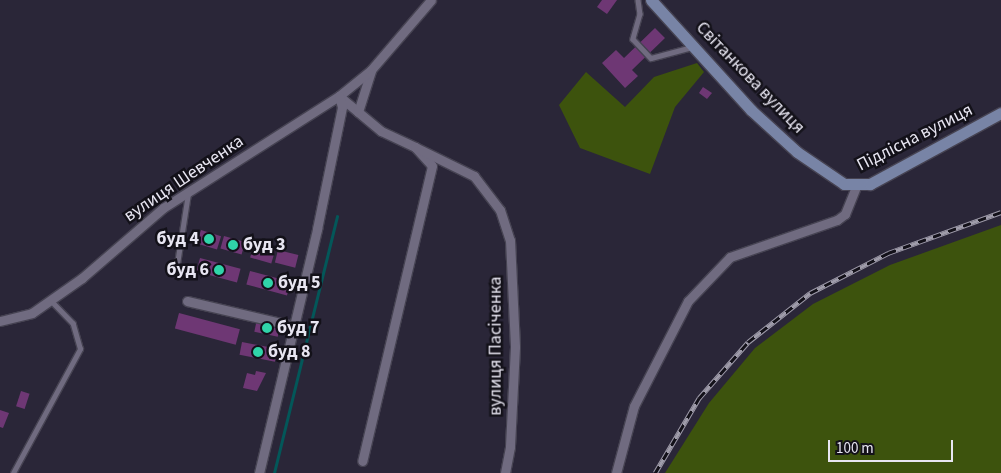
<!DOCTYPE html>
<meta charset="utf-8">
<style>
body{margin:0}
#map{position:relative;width:1001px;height:473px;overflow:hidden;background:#2a2638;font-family:"Source Sans 3",sans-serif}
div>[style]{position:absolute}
.green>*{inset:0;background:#3d530d}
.stream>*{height:2.5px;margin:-1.25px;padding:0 1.25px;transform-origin:1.25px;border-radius:1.25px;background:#035759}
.building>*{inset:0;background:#6e3774;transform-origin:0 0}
.roads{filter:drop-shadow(1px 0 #464352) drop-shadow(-1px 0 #464352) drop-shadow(0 1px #464352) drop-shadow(0 -1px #464352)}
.lane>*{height:4.5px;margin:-2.25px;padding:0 2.25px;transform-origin:2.25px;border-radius:2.25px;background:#706b80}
.street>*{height:9px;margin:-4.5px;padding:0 4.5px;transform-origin:4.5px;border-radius:4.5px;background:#706b80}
.secondary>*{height:11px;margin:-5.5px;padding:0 5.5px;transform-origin:5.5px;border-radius:5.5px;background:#7884a6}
.rail>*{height:4.5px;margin-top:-2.25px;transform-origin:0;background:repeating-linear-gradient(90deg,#131119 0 8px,#9f9caa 0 16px);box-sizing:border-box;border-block:1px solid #9f9caa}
.dots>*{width:14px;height:14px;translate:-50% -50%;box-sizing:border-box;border:2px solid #131119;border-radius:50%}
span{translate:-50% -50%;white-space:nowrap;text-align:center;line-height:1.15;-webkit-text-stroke:5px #131119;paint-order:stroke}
.street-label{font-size:18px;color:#e8e6f2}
.poi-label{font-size:18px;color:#e8e6f2;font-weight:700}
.right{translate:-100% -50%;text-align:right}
.left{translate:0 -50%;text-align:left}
.scale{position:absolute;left:828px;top:440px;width:125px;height:22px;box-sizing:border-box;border:2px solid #e8e6f2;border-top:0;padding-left:6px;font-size:15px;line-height:18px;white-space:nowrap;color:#e8e6f2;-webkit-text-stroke:4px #131119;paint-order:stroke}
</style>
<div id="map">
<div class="green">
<i style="clip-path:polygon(697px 63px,704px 72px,675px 107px,650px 174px,580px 148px,559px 105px,586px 72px,625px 107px,654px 77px)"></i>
<i style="clip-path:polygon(1001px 225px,1001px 473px,665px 473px,709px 403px,755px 348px,813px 304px,890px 265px)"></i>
</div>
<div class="stream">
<i style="left:274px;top:473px;width:264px;rotate:-76.2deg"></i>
</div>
<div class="building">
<i style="clip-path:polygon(602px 0,617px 0,607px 14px,597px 7px)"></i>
<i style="clip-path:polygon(655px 28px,665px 38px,632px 70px,638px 76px,625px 88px,602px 63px,616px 50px,624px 58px)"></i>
<i style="clip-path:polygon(703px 87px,712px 93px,707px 99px,699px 93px)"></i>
<i style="left:201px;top:230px;width:21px;height:14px;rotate:17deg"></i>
<i style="left:224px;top:236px;width:22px;height:13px;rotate:16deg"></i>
<i style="left:254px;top:244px;width:22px;height:14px;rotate:16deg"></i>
<i style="left:278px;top:250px;width:21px;height:13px;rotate:14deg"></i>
<i style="left:200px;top:258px;width:42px;height:14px;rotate:15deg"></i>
<i style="left:250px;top:271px;width:42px;height:14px;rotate:15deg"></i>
<i style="left:179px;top:313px;width:63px;height:16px;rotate:15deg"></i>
<i style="left:257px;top:319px;width:24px;height:13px;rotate:12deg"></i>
<i style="left:242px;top:342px;width:36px;height:13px;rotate:11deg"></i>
<i style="clip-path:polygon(256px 371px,266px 373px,257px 391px,243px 388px,247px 373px,255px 375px)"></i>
<i style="left:21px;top:391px;width:9px;height:16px;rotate:18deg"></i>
<i style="clip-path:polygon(0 410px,9px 413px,3px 428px,0 427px)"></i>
</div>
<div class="roads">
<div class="lane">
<i style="left:638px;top:0;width:14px;rotate:82deg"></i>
<i style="left:640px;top:14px;width:26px;rotate:106deg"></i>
<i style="left:633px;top:39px;width:26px;rotate:47deg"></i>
<i style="left:651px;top:58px;width:42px;rotate:-15deg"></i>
<i style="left:177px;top:264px;width:71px;rotate:-81.1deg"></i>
<i style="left:13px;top:473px;width:141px;rotate:-61.6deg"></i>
<i style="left:80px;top:349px;width:26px;rotate:-106deg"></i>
<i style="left:73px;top:324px;width:33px;rotate:-134deg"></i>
</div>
<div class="street">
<i style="left:339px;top:96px;width:55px;rotate:39.8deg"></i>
<i style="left:381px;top:131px;width:38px;rotate:25deg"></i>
<i style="left:415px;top:147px;width:25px;rotate:48deg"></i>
<i style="left:432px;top:166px;width:303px;rotate:103.3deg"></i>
<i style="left:358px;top:112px;width:43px;rotate:-72.4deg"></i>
<i style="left:415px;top:147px;width:66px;rotate:26.2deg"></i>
<i style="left:474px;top:176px;width:43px;rotate:52.6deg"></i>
<i style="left:500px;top:210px;width:32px;rotate:72deg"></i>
<i style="left:510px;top:240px;width:107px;rotate:87.3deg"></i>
<i style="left:515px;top:347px;width:100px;rotate:92.9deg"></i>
<i style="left:510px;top:447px;width:26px;rotate:101deg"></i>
<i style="left:187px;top:301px;width:110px;rotate:13.2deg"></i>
<i style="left:0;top:321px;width:33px;rotate:-14deg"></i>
<i style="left:32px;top:313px;width:61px;rotate:-35deg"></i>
<i style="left:82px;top:278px;width:107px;rotate:-40.8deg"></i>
<i style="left:163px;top:208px;width:209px;rotate:-32.5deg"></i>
<i style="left:339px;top:96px;width:41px;rotate:-39.1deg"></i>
<i style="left:371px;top:70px;width:92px;rotate:-49.4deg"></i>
<i style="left:259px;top:473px;width:251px;rotate:-76.6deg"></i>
<i style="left:317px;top:229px;width:125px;rotate:-78.4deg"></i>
<i style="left:342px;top:107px;width:11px;rotate:-105deg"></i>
<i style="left:616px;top:473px;width:69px;rotate:-75deg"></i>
<i style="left:634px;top:406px;width:118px;rotate:-62.8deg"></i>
<i style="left:688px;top:301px;width:61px;rotate:-46.3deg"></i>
<i style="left:730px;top:257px;width:113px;rotate:-19.1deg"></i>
<i style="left:837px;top:220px;width:10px;rotate:-37deg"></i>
<i style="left:845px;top:214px;width:29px;rotate:-68deg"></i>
</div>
<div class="secondary">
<i style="left:651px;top:0;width:149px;rotate:47.7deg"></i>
<i style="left:751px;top:110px;width:62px;rotate:42.4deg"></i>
<i style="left:797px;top:152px;width:57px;rotate:34.2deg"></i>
<i style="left:844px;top:184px;width:26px"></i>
<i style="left:870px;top:184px;width:149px;rotate:-28.5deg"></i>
</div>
</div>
<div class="rail">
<i style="left:655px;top:473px;width:87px;rotate:-59.6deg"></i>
<i style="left:699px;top:398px;width:74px;rotate:-48.8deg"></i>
<i style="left:748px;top:342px;width:79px;rotate:-38.3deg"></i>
<i style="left:810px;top:293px;width:88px;rotate:-27.1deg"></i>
<i style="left:888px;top:253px;width:120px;rotate:-19.9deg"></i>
</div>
<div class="dots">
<i style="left:209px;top:239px;background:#30d4a9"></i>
<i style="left:233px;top:245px;background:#30d4a9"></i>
<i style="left:219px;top:270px;background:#30d4a9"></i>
<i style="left:268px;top:283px;background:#30d4a9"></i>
<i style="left:267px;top:328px;background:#30d4a9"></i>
<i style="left:258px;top:352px;background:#30d4a9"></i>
</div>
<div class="street-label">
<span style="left:750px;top:78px;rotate:46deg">Світанкова вулиця</span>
<span style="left:915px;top:138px;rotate:-27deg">Підлісна вулиця</span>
<span style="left:184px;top:179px;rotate:-34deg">вулиця Шевченка</span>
<span style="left:496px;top:346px;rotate:-90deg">вулиця Пасіченка</span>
</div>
<div class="poi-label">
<span class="right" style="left:199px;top:239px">буд 4</span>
<span class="left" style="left:243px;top:245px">буд 3</span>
<span class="right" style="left:209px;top:270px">буд 6</span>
<span class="left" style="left:278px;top:283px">буд 5</span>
<span class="left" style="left:277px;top:328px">буд 7</span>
<span class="left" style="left:268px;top:352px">буд 8</span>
</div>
<div class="scale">100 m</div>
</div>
